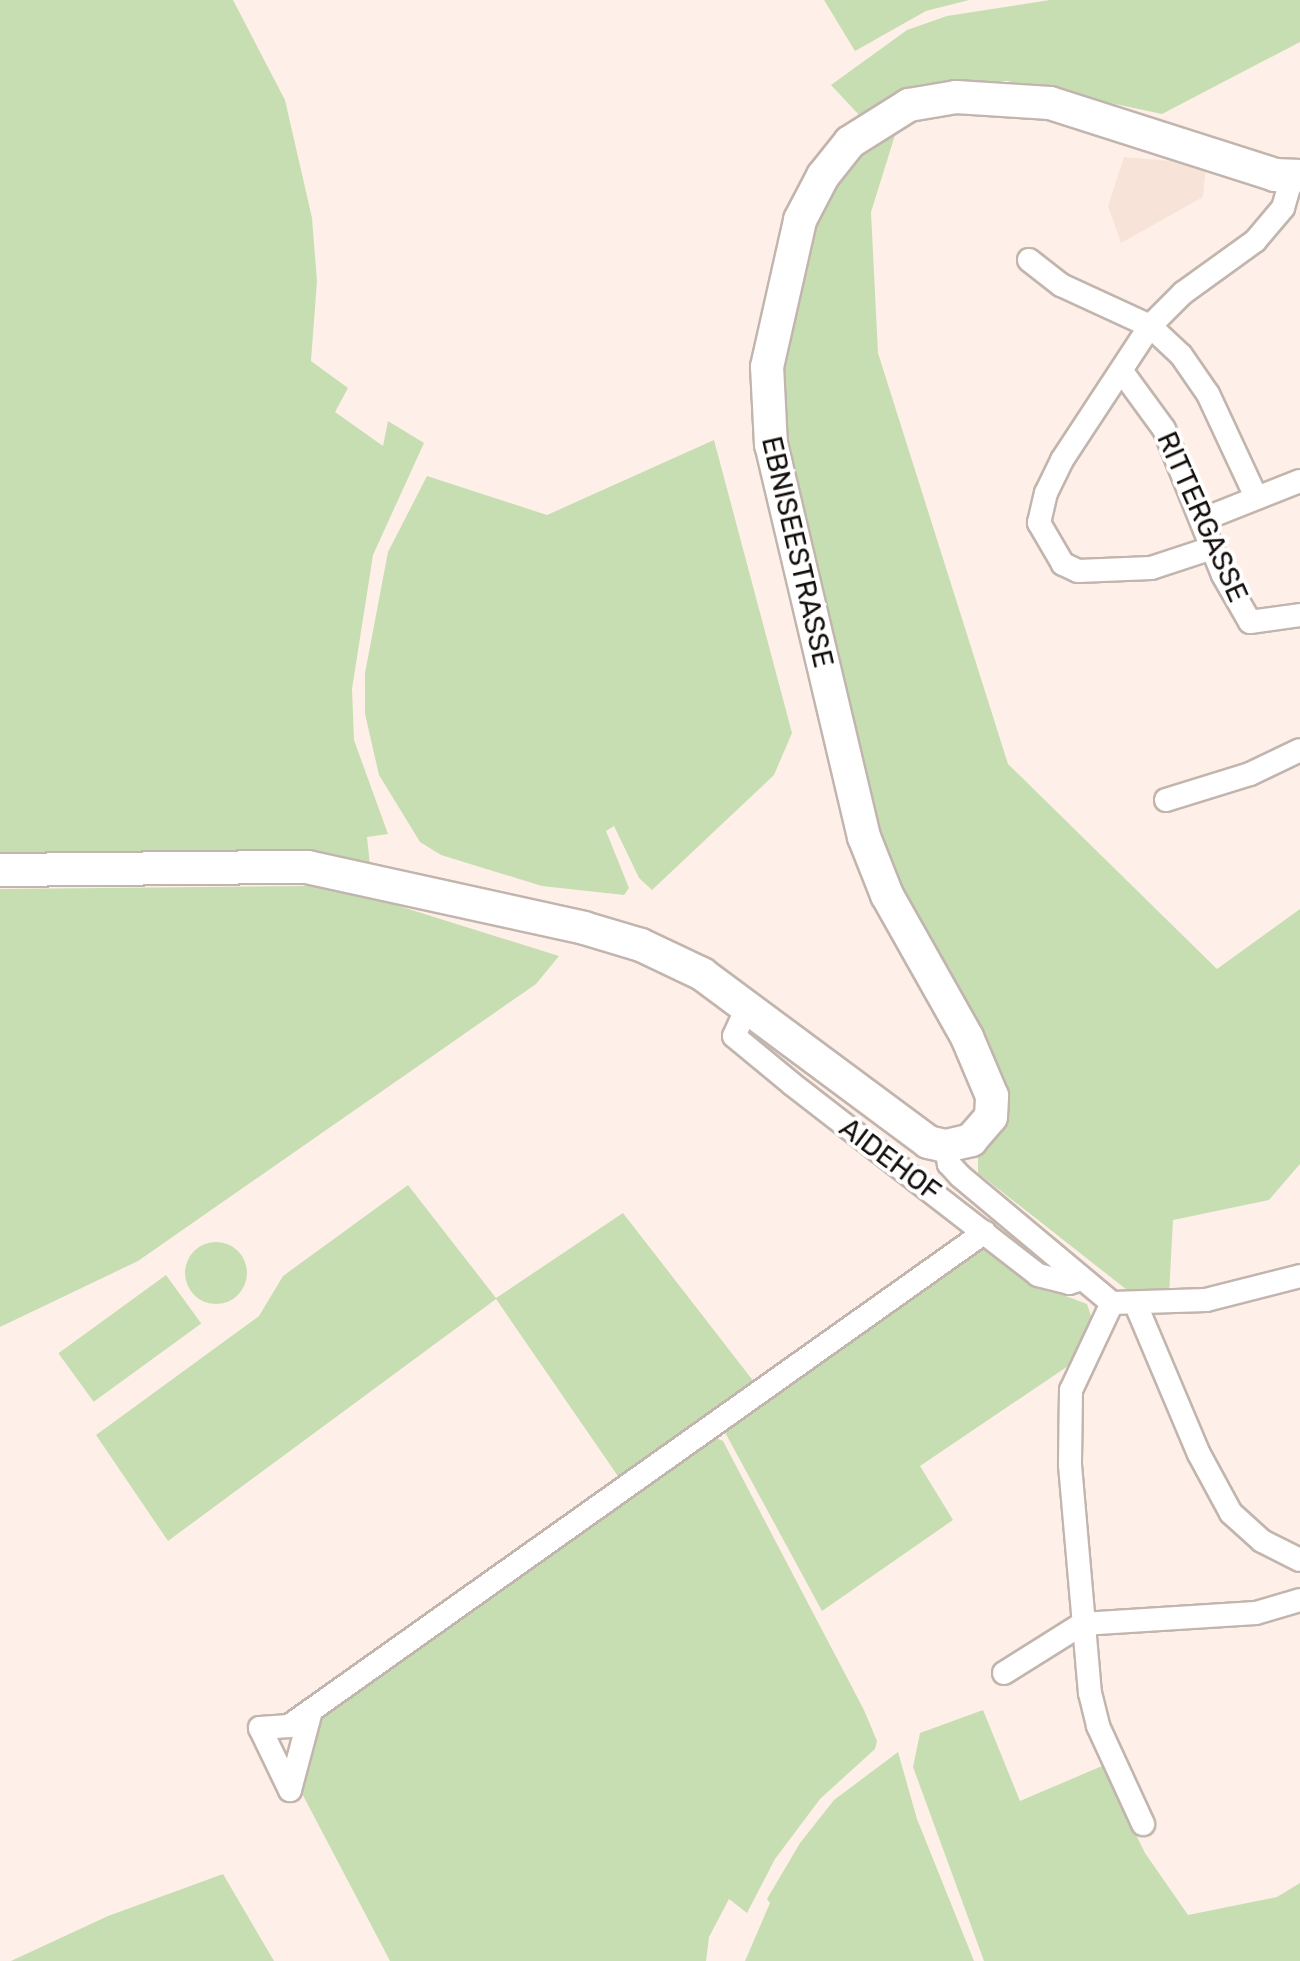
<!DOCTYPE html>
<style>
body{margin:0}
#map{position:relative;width:1300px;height:1961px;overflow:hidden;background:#fef0e8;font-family:Rubik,sans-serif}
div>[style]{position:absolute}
.built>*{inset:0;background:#f7e3d7}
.green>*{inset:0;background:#c7deb3;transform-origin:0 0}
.round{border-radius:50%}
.roads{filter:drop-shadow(2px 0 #c2b5ae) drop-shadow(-2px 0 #c2b5ae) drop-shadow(0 2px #c2b5ae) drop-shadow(0 -2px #c2b5ae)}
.street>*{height:22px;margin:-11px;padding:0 11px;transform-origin:11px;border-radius:11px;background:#fff}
.secondary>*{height:32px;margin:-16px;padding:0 16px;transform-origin:16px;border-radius:16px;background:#fff}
span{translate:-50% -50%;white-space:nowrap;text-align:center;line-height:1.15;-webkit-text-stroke:8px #fff;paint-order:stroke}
.street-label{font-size:28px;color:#130e0c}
</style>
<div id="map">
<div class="built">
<i style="clip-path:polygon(1124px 157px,1206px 164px,1203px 197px,1121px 243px,1108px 206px)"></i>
</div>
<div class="green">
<i style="clip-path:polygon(0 0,233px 0,285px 100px,312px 218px,317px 281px,311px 361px,348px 388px,335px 412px,383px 446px,388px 421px,424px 443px,373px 555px,352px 689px,354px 740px,388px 834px,367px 837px,370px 865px,0 859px)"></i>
<i style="clip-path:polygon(824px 0,969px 0,926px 11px,855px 51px)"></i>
<i style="clip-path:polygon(1050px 0,1300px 0,1300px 42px,1162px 114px,1007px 81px,923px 88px,861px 117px,831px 85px,907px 30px,947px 16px)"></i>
<i style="clip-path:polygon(900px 119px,871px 212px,878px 353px,1008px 764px,1217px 969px,1300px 909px,1300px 1164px,1269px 1200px,1173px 1220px,1169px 1296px,1136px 1297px,978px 1173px,978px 1148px,992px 1134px,893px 888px,794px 490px,776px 380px,803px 267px,820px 209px,854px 156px)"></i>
<i style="clip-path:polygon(714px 440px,792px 733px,774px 775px,652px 890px,639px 878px,614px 826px,606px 831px,629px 888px,624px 895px,542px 886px,441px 855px,420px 842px,379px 775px,365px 714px,365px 673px,388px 552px,427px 476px,547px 515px)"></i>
<i style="clip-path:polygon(309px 886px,351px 891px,559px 956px,536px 984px,138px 1261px,0 1327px,0 889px)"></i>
<i style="clip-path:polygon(408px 1185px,496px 1298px,623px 1213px,758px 1387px,622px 1482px,496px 1299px,168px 1541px,96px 1435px,259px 1316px,283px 1276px)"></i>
<i class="round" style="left:185px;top:1242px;width:62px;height:62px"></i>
<i style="clip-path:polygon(985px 1246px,1034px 1284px,1087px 1304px,1093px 1322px,1074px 1362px,920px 1466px,953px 1520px,822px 1611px,721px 1425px,965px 1251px)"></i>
<i style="left:166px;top:1275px;width:60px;height:133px;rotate:54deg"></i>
<i style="clip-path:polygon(707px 1434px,723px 1441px,864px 1710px,877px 1741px,875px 1749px,820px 1799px,775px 1859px,747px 1913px,729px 1899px,709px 1937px,706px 1961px,390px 1961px,297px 1784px,321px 1710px)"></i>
<i style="clip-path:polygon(983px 1710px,1020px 1801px,1102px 1766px,1145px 1853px,1188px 1915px,1277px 1897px,1300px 1883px,1300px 1961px,984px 1961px,913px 1767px,920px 1733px)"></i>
<i style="clip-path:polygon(898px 1752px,917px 1819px,974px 1961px,745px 1961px,770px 1903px,767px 1899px,800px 1843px,834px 1800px)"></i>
<i style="clip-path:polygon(223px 1874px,274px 1961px,11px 1961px,108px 1916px)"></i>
</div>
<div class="roads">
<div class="street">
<i style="left:1029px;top:260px;width:41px;rotate:38deg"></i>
<i style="left:1061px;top:285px;width:98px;rotate:24.7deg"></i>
<i style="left:1150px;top:326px;width:42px;rotate:43.1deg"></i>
<i style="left:1181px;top:355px;width:47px;rotate:55.3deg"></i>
<i style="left:1208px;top:394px;width:111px;rotate:65deg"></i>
<i style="left:1123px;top:373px;width:69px;rotate:53.8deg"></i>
<i style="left:1164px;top:429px;width:157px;rotate:68deg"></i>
<i style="left:1223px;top:575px;width:54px;rotate:60.1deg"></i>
<i style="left:1250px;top:622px;width:50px;rotate:-8deg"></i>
<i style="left:1204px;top:519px;width:103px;rotate:-21.6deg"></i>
<i style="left:1212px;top:548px;width:64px;rotate:161.8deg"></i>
<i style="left:1151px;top:568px;width:73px;rotate:177.6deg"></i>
<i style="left:1078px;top:571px;width:17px;rotate:-155deg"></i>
<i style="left:1063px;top:564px;width:48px;rotate:-120.3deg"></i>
<i style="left:1039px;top:523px;width:31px;rotate:-77deg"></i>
<i style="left:1046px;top:493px;width:37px;rotate:-64deg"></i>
<i style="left:1062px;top:460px;width:160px;rotate:-56.7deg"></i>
<i style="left:1150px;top:326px;width:47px;rotate:-45deg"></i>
<i style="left:1183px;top:293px;width:89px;rotate:-35.8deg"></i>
<i style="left:1255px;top:241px;width:43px;rotate:-49.7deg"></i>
<i style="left:1283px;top:208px;width:32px;rotate:-74deg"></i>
<i style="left:1166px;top:800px;width:88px;rotate:-17.2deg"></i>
<i style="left:1250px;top:774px;width:55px;rotate:-25.6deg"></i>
<i style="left:748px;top:1005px;width:34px;rotate:114deg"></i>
<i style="left:734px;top:1036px;width:75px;rotate:39.6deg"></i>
<i style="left:792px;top:1084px;width:311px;rotate:37.8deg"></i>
<i style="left:1038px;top:1275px;width:32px;rotate:14deg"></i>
<i style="left:1069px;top:1283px;width:13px;rotate:-18deg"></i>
<i style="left:946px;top:1146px;width:18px;rotate:81deg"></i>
<i style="left:949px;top:1164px;width:16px;rotate:47deg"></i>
<i style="left:960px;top:1176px;width:198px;rotate:39.9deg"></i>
<i style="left:1112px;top:1303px;width:94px;rotate:-1.8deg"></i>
<i style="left:1206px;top:1300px;width:97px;rotate:-14.3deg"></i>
<i style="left:1112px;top:1303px;width:96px;rotate:115.2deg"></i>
<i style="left:1071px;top:1390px;width:75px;rotate:90.8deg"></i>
<i style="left:1070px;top:1465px;width:229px;rotate:85deg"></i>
<i style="left:1090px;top:1693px;width:34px;rotate:76deg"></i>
<i style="left:1098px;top:1726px;width:108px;rotate:65.3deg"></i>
<i style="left:1136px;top:1305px;width:162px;rotate:67.1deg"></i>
<i style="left:1199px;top:1454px;width:67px;rotate:61.5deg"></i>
<i style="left:1231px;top:1513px;width:42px;rotate:42.1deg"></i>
<i style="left:1262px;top:1541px;width:42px;rotate:26.6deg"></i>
<i style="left:1004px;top:1673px;width:92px;rotate:-32.1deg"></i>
<i style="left:1082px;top:1624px;width:174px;rotate:-3.6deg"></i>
<i style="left:1256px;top:1613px;width:46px;rotate:-16.5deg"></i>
<i style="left:260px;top:1728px;width:29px;rotate:-4deg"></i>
<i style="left:289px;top:1726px;width:853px;rotate:-35.37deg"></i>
<i style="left:260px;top:1728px;width:69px;rotate:64.2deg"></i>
<i style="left:290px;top:1790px;width:82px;rotate:-75.1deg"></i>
</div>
<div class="secondary">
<i style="left:0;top:870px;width:307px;rotate:-0.6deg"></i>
<i style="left:307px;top:867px;width:284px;rotate:12.4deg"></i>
<i style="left:584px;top:928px;width:59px;rotate:16.6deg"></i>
<i style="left:641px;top:945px;width:68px;rotate:25.4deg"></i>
<i style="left:702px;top:974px;width:282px;rotate:36.6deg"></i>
<i style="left:928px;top:1142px;width:18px;rotate:13deg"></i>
<i style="left:946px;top:1146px;width:26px;rotate:-13deg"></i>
<i style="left:971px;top:1140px;width:30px;rotate:-49deg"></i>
<i style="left:991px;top:1117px;width:21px;rotate:-87deg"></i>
<i style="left:992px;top:1096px;width:64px;rotate:-113deg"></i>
<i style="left:967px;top:1037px;width:163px;rotate:-119.4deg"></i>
<i style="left:887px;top:895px;width:62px;rotate:-111.6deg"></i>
<i style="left:864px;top:837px;width:403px;rotate:-103.3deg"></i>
<i style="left:771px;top:445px;width:78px;rotate:-92.9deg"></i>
<i style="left:767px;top:367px;width:151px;rotate:-77.3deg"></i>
<i style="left:800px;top:220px;width:50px;rotate:-62.4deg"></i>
<i style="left:823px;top:176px;width:43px;rotate:-51.5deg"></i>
<i style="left:850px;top:142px;width:70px;rotate:-32.1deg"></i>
<i style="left:909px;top:105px;width:48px;rotate:-9.7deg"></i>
<i style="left:956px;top:97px;width:94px;rotate:3.7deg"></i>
<i style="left:1050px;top:103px;width:236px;rotate:17.7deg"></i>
<i style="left:1275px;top:175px;width:25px;rotate:2deg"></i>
</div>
</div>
<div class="street-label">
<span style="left:1202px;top:517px;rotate:66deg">RITTERGASSE</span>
<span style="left:797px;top:552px;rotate:77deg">EBNISEESTRASSE</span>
<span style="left:890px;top:1160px;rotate:37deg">AIDEHOF</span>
</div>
</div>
